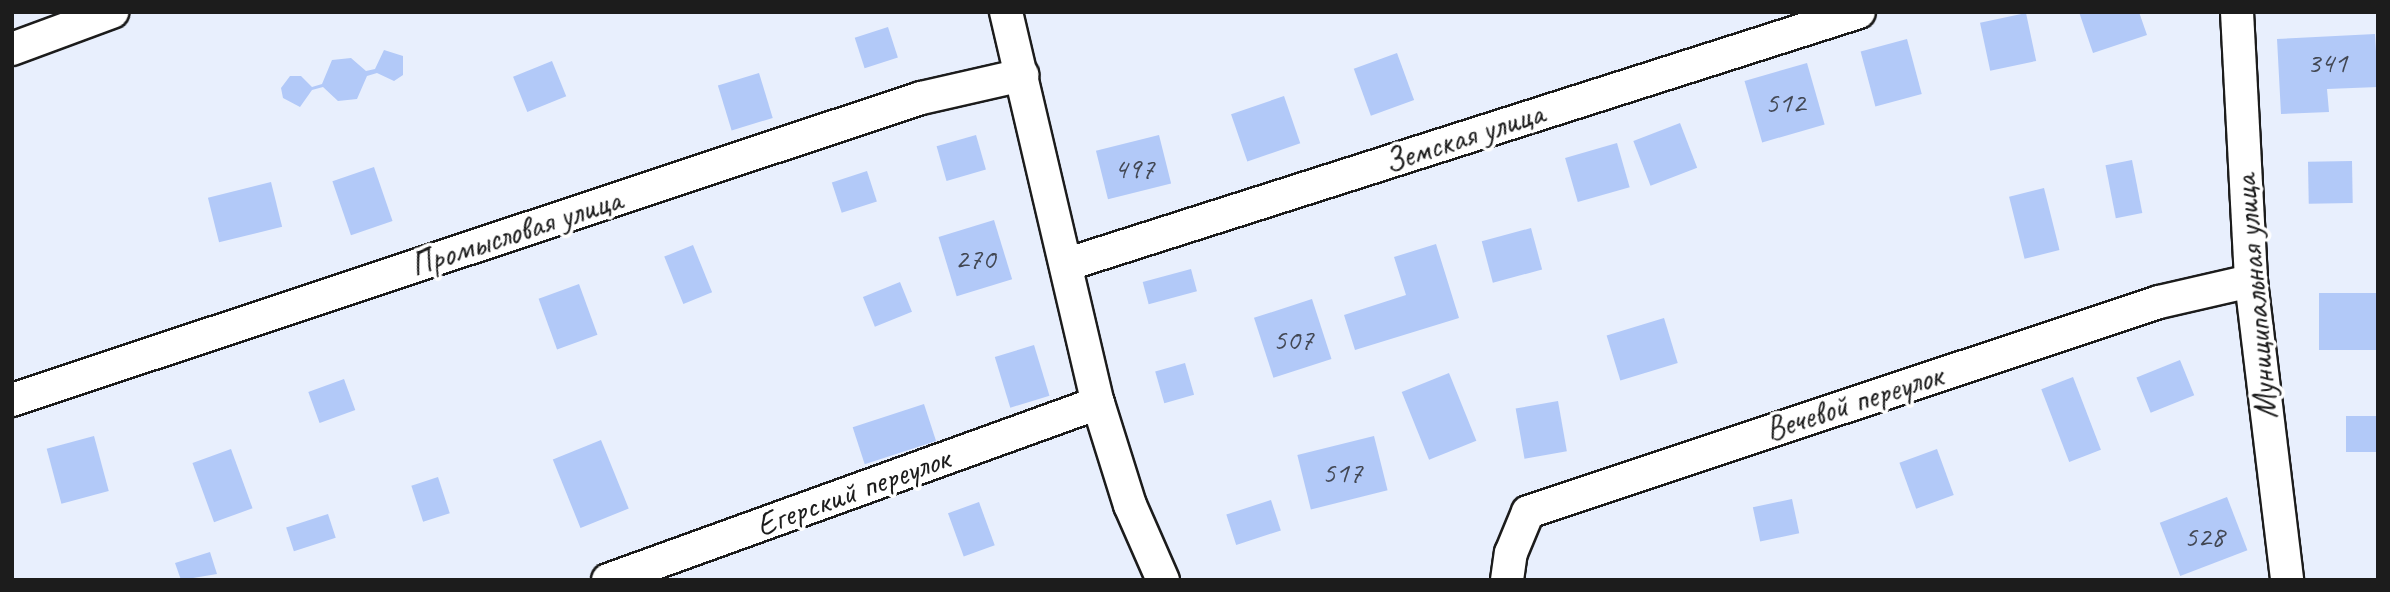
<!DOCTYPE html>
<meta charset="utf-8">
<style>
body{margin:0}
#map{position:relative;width:2390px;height:592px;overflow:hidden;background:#e8effd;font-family:Caveat,sans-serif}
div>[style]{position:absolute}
.building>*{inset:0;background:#b2c9f8;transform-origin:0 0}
.roads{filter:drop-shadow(2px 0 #1c1c1c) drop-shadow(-2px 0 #1c1c1c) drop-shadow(0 2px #1c1c1c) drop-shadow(0 -2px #1c1c1c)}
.street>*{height:32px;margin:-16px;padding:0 16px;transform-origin:16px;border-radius:16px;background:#fff}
span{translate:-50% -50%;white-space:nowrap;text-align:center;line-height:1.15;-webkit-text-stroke:7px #fff;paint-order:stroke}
.number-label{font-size:30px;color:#424753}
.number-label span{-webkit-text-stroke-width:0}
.street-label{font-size:33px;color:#1c1c1c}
.frame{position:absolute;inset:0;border:14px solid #1c1c1c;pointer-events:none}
</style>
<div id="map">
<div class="building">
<i style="clip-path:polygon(2079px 12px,2139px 12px,2147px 35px,2093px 53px)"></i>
<i style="left:2026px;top:13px;width:49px;height:47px;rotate:78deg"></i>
<i style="left:888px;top:27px;width:32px;height:35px;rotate:72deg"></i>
<i style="clip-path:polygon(2375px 34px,2378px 87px,2327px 89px,2329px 112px,2281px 114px,2277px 39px)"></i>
<i style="left:1907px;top:39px;width:57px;height:48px;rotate:75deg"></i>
<i style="clip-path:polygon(384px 50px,403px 56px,403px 75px,394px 81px,377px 73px,367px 76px,357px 99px,338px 101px,323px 87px,312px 90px,300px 107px,283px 98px,281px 88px,290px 76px,301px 76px,312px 87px,322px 84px,332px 60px,351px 58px,366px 71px,375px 69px)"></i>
<i style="left:1397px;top:53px;width:50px;height:46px;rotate:70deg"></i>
<i style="left:552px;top:61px;width:38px;height:42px;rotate:68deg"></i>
<i style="left:1807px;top:63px;width:64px;height:65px;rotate:74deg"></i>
<i style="left:759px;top:73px;width:47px;height:43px;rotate:73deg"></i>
<i style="left:1284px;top:96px;width:50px;height:56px;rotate:71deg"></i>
<i style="left:1680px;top:123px;width:48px;height:50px;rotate:69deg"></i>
<i style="left:976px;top:135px;width:36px;height:41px;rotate:74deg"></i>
<i style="left:1159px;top:135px;width:50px;height:65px;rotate:76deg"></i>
<i style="left:1617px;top:143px;width:46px;height:54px;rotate:74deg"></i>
<i style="left:2132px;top:160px;width:54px;height:27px;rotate:79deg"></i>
<i style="left:2352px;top:161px;width:42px;height:44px;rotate:89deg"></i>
<i style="left:374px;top:167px;width:57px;height:44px;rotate:71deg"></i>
<i style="left:867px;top:171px;width:32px;height:37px;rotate:72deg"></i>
<i style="left:271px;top:182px;width:46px;height:65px;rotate:76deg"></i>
<i style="left:2044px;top:188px;width:64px;height:36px;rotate:76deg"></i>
<i style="left:994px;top:220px;width:62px;height:58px;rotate:73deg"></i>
<i style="left:1531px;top:228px;width:43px;height:51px;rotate:75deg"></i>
<i style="clip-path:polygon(1436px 244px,1459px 318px,1355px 350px,1344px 315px,1406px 295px,1394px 257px)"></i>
<i style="left:693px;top:245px;width:51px;height:31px;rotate:68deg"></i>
<i style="left:1191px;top:269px;width:23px;height:50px;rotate:75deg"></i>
<i style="left:900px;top:282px;width:32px;height:40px;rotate:68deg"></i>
<i style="left:579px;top:284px;width:54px;height:43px;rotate:70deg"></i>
<i style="left:2378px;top:293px;width:57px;height:59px;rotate:90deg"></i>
<i style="left:1312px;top:299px;width:63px;height:61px;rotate:72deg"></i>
<i style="left:1664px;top:318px;width:47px;height:60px;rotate:73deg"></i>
<i style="left:1034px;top:345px;width:53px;height:41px;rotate:73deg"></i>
<i style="left:2180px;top:360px;width:38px;height:47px;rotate:68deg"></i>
<i style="left:1185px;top:363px;width:33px;height:31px;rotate:74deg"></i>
<i style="left:1449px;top:373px;width:73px;height:51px;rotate:68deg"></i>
<i style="left:2073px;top:377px;width:78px;height:34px;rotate:69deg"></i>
<i style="left:344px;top:379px;width:33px;height:38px;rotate:70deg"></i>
<i style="left:1558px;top:401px;width:51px;height:43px;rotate:80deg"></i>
<i style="left:924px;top:404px;width:39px;height:75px;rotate:72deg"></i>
<i style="left:2378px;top:416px;width:36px;height:32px;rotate:90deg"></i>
<i style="left:94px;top:436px;width:57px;height:49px;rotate:75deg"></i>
<i style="left:1374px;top:436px;width:56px;height:79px;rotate:76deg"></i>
<i style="left:601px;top:440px;width:74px;height:52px;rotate:68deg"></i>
<i style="left:231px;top:449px;width:63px;height:41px;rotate:70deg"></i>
<i style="left:1937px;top:449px;width:49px;height:40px;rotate:70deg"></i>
<i style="left:438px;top:477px;width:38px;height:28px;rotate:72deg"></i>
<i style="left:2227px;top:497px;width:57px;height:72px;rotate:69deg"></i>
<i style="left:1792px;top:499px;width:35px;height:40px;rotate:78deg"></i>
<i style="left:1271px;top:500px;width:32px;height:47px;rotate:72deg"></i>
<i style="left:979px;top:502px;width:46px;height:33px;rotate:70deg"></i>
<i style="left:328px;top:514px;width:25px;height:44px;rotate:72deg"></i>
<i style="clip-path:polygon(210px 552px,217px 574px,181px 580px,175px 563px)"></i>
</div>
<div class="roads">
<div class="street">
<i style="left:1006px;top:12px;width:402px;rotate:76.8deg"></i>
<i style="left:1098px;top:403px;width:107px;rotate:72.6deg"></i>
<i style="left:1130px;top:505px;width:82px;rotate:66.3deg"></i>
<i style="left:2237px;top:12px;width:269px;rotate:87deg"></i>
<i style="left:2251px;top:281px;width:301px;rotate:83.1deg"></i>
<i style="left:12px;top:49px;width:107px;rotate:-20.3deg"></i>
<i style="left:1068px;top:264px;width:830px;rotate:-17.67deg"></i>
<i style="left:12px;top:400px;width:958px;rotate:-18.38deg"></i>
<i style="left:921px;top:98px;width:104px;rotate:-12.8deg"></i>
<i style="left:608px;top:580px;width:521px;rotate:-19.86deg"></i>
<i style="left:1507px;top:580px;width:27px;rotate:-82deg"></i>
<i style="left:1511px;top:553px;width:44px;rotate:-67.5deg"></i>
<i style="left:1528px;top:512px;width:665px;rotate:-18.41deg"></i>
<i style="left:2159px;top:302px;width:94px;rotate:-12.9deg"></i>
</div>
</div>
<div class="number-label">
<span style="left:2327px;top:62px">341</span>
<span style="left:1785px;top:102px">512</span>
<span style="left:1134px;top:168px">497</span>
<span style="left:975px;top:258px">270</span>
<span style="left:1293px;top:339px">507</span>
<span style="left:1342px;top:472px">517</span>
<span style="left:2204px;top:536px">528</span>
</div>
<div class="street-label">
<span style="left:1464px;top:138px;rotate:-18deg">Земская улица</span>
<span style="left:516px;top:233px;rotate:-18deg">Промысловая улица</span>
<span style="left:2256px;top:297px;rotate:-95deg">Муниципальная улица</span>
<span style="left:1854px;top:403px;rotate:-18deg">Вечевой переулок</span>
<span style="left:853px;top:492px;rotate:-20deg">Егерский переулок</span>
</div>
<div class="frame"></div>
</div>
